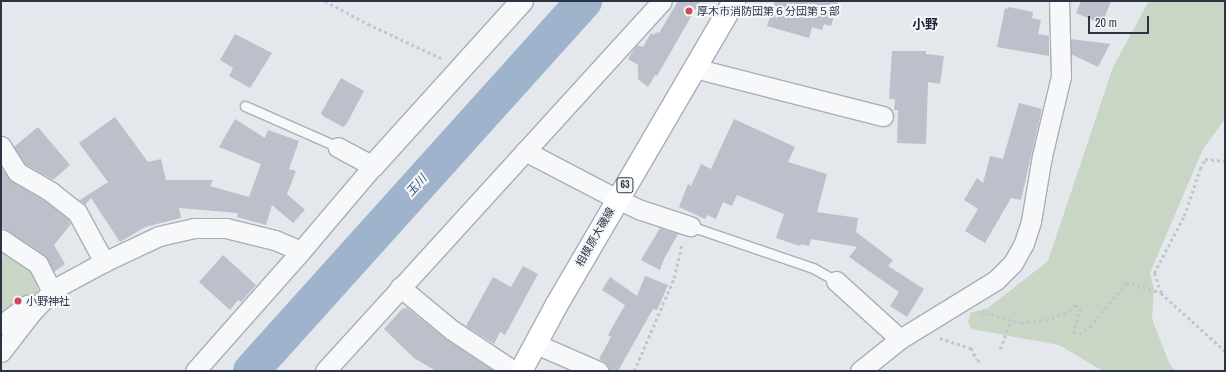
<!DOCTYPE html>
<meta charset="utf-8">
<style>
body{margin:0}
#map{position:relative;width:1226px;height:372px;overflow:hidden;background:#e4e7ec;font-family:"Archivo Narrow","Noto Sans JP",sans-serif}
div>[style]{position:absolute}
.green>*{inset:0;background:#c9d6c5}
.river>*{height:36px;margin:-18px;padding:0 18px;transform-origin:18px;border-radius:18px;background:#9fb4cc}
.building>*{inset:0;background:#bbc0ca}
.path>*{height:2.5px;margin-top:-1.25px;transform-origin:0;background:repeating-linear-gradient(90deg,#c2c5cb 0 3px,transparent 0 6px)}
.roads{filter:drop-shadow(1px 0 #a9aeb7) drop-shadow(-1px 0 #a9aeb7) drop-shadow(0 1px #a9aeb7) drop-shadow(0 -1px #a9aeb7)}
.service>*{height:9px;margin:-4.5px;padding:0 4.5px;transform-origin:4.5px;border-radius:4.5px;background:#f7f8fa}
.minor>*{height:19px;margin:-9.5px;padding:0 9.5px;transform-origin:9.5px;border-radius:9.5px;background:#f7f8fa}
.tertiary>*{height:22px;margin:-11px;padding:0 11px;transform-origin:11px;border-radius:11px;background:#f7f8fa}
.primary>*{height:22px;margin:-11px;padding:0 11px;transform-origin:11px;border-radius:11px;background:#fff}
.dots>*{width:11px;height:11px;translate:-50% -50%;box-sizing:border-box;border:2px solid #f4f6f9;border-radius:50%}
span{translate:-50% -50%;white-space:nowrap;text-align:center;line-height:1.15;-webkit-text-stroke:4px #f4f6f9;paint-order:stroke}
.shield-label span{padding:1px 3px;background:#f4f6f9;border:1px solid;border-radius:3px;-webkit-text-stroke-width:0}
.shield-label{font-size:10px;color:#2b3445;font-weight:700}
.poi-label{font-size:11px;color:#2b3445}
.left{translate:0 -50%;text-align:left}
.street-label{font-size:11px;color:#2b3445}
.water-label{font-size:12px;color:#34527a;font-style:italic}
.quarter-label{font-size:13px;color:#1d2536;font-weight:700}
.frame{position:absolute;inset:0;border:2px solid #2b3445;pointer-events:none}
.scale{position:absolute;left:1088px;top:16px;width:61px;height:18px;box-sizing:border-box;border:2px solid #2b3445;border-top:0;padding-left:5px;font-size:12px;line-height:14px;white-space:nowrap;color:#2b3445;-webkit-text-stroke:3px #f4f6f9;paint-order:stroke}
</style>
<div id="map">
<div class="green">
<i style="clip-path:polygon(1149px 1px,1225px 1px,1225px 119px,1203px 149px,1150px 273px,1154px 289px,1152px 319px,1170px 365px,1176px 371px,1103px 371px,1059px 345px,971px 329px,968px 322px,970px 313px,988px 308px,1048px 261px,1113px 67px)"></i>
<i style="clip-path:polygon(1px 246px,39px 277px,38px 290px,35px 298px,1px 332px)"></i>
</div>
<div class="river">
<i style="left:251px;top:371px;width:498px;rotate:-48deg"></i>
</div>
<div class="building">
<i style="clip-path:polygon(678px 1px,700px 1px,657px 76px,655px 75px,648px 87px,638px 79px,638px 65px,628px 59px,637px 45px,643px 47px,651px 33px,654px 35px,656px 32px,659px 33px)"></i>
<i style="clip-path:polygon(775px 1px,838px 1px,831px 26px,824px 24px,822px 30px,812px 27px,809px 38px,767px 26px)"></i>
<i style="clip-path:polygon(1081px 1px,1111px 1px,1102px 24px,1076px 13px)"></i>
<i style="clip-path:polygon(1008px 7px,1033px 12px,1032px 18px,1041px 20px,1038px 34px,1049px 36px,1049px 56px,997px 47px,1005px 8px,1008px 9px)"></i>
<i style="clip-path:polygon(235px 34px,272px 53px,250px 88px,229px 76px,233px 68px,220px 60px)"></i>
<i style="clip-path:polygon(1071px 39px,1110px 44px,1098px 67px,1071px 54px)"></i>
<i style="clip-path:polygon(892px 51px,926px 51px,926px 54px,944px 56px,940px 84px,928px 82px,926px 144px,897px 143px,898px 110px,894px 110px,895px 99px,889px 99px)"></i>
<i style="clip-path:polygon(341px 78px,364px 91px,346px 125px,343px 127px,323px 116px,321px 113px)"></i>
<i style="clip-path:polygon(1019px 103px,1042px 109px,1021px 200px,1011px 198px,985px 243px,965px 231px,978px 209px,964px 200px,977px 178px,983px 183px,990px 156px,1003px 159px)"></i>
<i style="clip-path:polygon(115px 117px,148px 162px,161px 159px,166px 180px,213px 180px,210px 186px,249px 197px,261px 164px,219px 147px,235px 119px,265px 138px,268px 130px,299px 141px,289px 169px,296px 171px,287px 194px,305px 210px,293px 223px,272px 205px,266px 225px,237px 217px,238px 213px,179px 208px,181px 218px,145px 227px,120px 242px,91px 198px,85px 205px,80px 200px,108px 182px,79px 143px)"></i>
<i style="clip-path:polygon(734px 119px,795px 147px,788px 162px,827px 174px,817px 212px,858px 218px,856px 232px,893px 260px,888px 266px,924px 289px,907px 317px,890px 306px,899px 292px,849px 257px,857px 247px,811px 239px,809px 246px,801px 244px,800px 246px,776px 238px,784px 214px,737px 195px,732px 206px,723px 202px,716px 219px,707px 215px,705px 219px,679px 207px,688px 184px,691px 186px,701px 164px,711px 169px)"></i>
<i style="clip-path:polygon(38px 127px,70px 165px,53px 180px,25px 164px,14px 147px)"></i>
<i style="clip-path:polygon(1px 167px,11px 181px,45px 201px,68px 219px,71px 224px,54px 245px,65px 264px,54px 272px,44px 255px,1px 227px)"></i>
<i style="clip-path:polygon(660px 228px,678px 234px,664px 259px,660px 270px,641px 260px)"></i>
<i style="clip-path:polygon(223px 255px,256px 285px,241px 302px,238px 300px,230px 310px,199px 282px)"></i>
<i style="clip-path:polygon(523px 266px,538px 274px,505px 335px,500px 332px,494px 344px,466px 326px,493px 277px,511px 287px)"></i>
<i style="clip-path:polygon(645px 276px,668px 285px,657px 310px,653px 309px,618px 371px,609px 371px,607px 364px,599px 359px,611px 337px,608px 335px,625px 305px,602px 290px,610px 277px,637px 296px)"></i>
<i style="clip-path:polygon(406px 307px,446px 339px,494px 371px,436px 371px,414px 358px,384px 329px,403px 308px,405px 309px)"></i>
</div>
<div class="path">
<i style="left:325px;top:1px;width:49px;rotate:28.1deg"></i>
<i style="left:368px;top:24px;width:83px;rotate:25deg"></i>
<i style="left:1161px;top:293px;width:86px;rotate:42.2deg"></i>
<i style="left:980px;top:314px;width:11px"></i>
<i style="left:991px;top:314px;width:31px;rotate:17deg"></i>
<i style="left:1021px;top:323px;width:25px;rotate:-7deg"></i>
<i style="left:1046px;top:320px;width:25px;rotate:-21deg"></i>
<i style="left:1069px;top:311px;width:8px;rotate:-45deg"></i>
<i style="left:1075px;top:305px;width:7px;rotate:27deg"></i>
<i style="left:1081px;top:308px;width:25px;rotate:108deg"></i>
<i style="left:1073px;top:332px;width:6px;rotate:18deg"></i>
<i style="left:1079px;top:334px;width:13px;rotate:-32deg"></i>
<i style="left:1090px;top:327px;width:57px;rotate:-50.7deg"></i>
<i style="left:1126px;top:283px;width:11px;rotate:10deg"></i>
<i style="left:1137px;top:285px;width:25px;rotate:18deg"></i>
<i style="left:1161px;top:293px;width:21px;rotate:-109deg"></i>
<i style="left:1154px;top:273px;width:64px;rotate:-62.2deg"></i>
<i style="left:1184px;top:216px;width:50px;rotate:-71.2deg"></i>
<i style="left:1200px;top:169px;width:11px;rotate:-63deg"></i>
<i style="left:1205px;top:159px;width:20px;rotate:6deg"></i>
<i style="left:940px;top:338px;width:33px;rotate:18deg"></i>
<i style="left:971px;top:348px;width:13px;rotate:63deg"></i>
<i style="left:977px;top:360px;width:5px;rotate:22deg"></i>
<i style="left:1000px;top:349px;width:30px;rotate:-69deg"></i>
<i style="left:634px;top:371px;width:101px;rotate:-66.7deg"></i>
<i style="left:674px;top:278px;width:36px;rotate:-77deg"></i>
</div>
<div class="roads">
<div class="service">
<i style="left:245px;top:106px;width:102px;rotate:23.8deg"></i>
<i style="left:690px;top:226px;width:130px;rotate:18.9deg"></i>
<i style="left:813px;top:268px;width:26px;rotate:29deg"></i>
</div>
<div class="minor">
<i style="left:694px;top:68px;width:195px;rotate:14.3deg"></i>
<i style="left:1px;top:146px;width:31px;rotate:58deg"></i>
<i style="left:17px;top:172px;width:39px;rotate:30deg"></i>
<i style="left:51px;top:192px;width:33px;rotate:38deg"></i>
<i style="left:77px;top:212px;width:57px;rotate:61.6deg"></i>
<i style="left:525px;top:151px;width:104px;rotate:27.6deg"></i>
<i style="left:617px;top:199px;width:26px;rotate:25deg"></i>
<i style="left:641px;top:210px;width:52px;rotate:18.1deg"></i>
<i style="left:1px;top:239px;width:45px;rotate:34deg"></i>
<i style="left:38px;top:264px;width:30px;rotate:63deg"></i>
<i style="left:836px;top:281px;width:86px;rotate:42.2deg"></i>
<i style="left:400px;top:287px;width:67px;rotate:39.6deg"></i>
<i style="left:452px;top:330px;width:74px;rotate:33.5deg"></i>
<i style="left:1px;top:325px;width:34px;rotate:-37deg"></i>
<i style="left:28px;top:305px;width:5px"></i>
<i style="left:536px;top:344px;width:68px;rotate:23.5deg"></i>
<i style="left:1px;top:352px;width:49px;rotate:-52.4deg"></i>
<i style="left:31px;top:313px;width:33px;rotate:-46deg"></i>
<i style="left:54px;top:289px;width:57px;rotate:-28.4deg"></i>
<i style="left:104px;top:262px;width:61px;rotate:-25.3deg"></i>
<i style="left:159px;top:236px;width:36px;rotate:-13deg"></i>
<i style="left:194px;top:228px;width:32px"></i>
<i style="left:226px;top:228px;width:50px;rotate:13.8deg"></i>
<i style="left:275px;top:240px;width:28px;rotate:23deg"></i>
<i style="left:195px;top:371px;width:160px;rotate:-48.5deg"></i>
<i style="left:301px;top:251px;width:111px;rotate:-49.7deg"></i>
<i style="left:373px;top:166px;width:40px;rotate:-152deg"></i>
<i style="left:325px;top:371px;width:500px;rotate:-47.67deg"></i>
<i style="left:860px;top:371px;width:51px;rotate:-38.7deg"></i>
<i style="left:900px;top:339px;width:113px;rotate:-31.6deg"></i>
<i style="left:996px;top:280px;width:24px;rotate:-45deg"></i>
<i style="left:1013px;top:263px;width:23px;rotate:-61deg"></i>
<i style="left:1024px;top:243px;width:23px;rotate:-72deg"></i>
<i style="left:1031px;top:221px;width:66px;rotate:-80.4deg"></i>
<i style="left:1042px;top:156px;width:82px;rotate:-76.6deg"></i>
<i style="left:1061px;top:76px;width:75px;rotate:-91.5deg"></i>
</div>
<div class="tertiary">
<i style="left:373px;top:166px;width:222px;rotate:-47.9deg"></i>
</div>
<div class="primary">
<i style="left:521px;top:371px;width:74px;rotate:-61.7deg"></i>
<i style="left:556px;top:306px;width:353px;rotate:-59.7deg"></i>
</div>
</div>
<div class="dots">
<i style="left:689px;top:11px;background:#d1495b"></i>
<i style="left:18px;top:301px;background:#d1495b"></i>
</div>
<div class="shield-label">
<span style="left:625px;top:185px">63</span>
</div>
<div class="poi-label">
<span class="left" style="left:697px;top:11px">厚木市消防団第６分団第５部</span>
<span class="left" style="left:26px;top:301px">小野神社</span>
</div>
<div class="street-label">
<span style="left:595px;top:237px;rotate:-60deg">相模原大磯線</span>
</div>
<div class="water-label">
<span style="left:417px;top:186px;rotate:-48deg">玉川</span>
</div>
<div class="quarter-label">
<span style="left:925px;top:25px">小野</span>
</div>
<div class="frame"></div>
<div class="scale">20 m</div>
</div>
